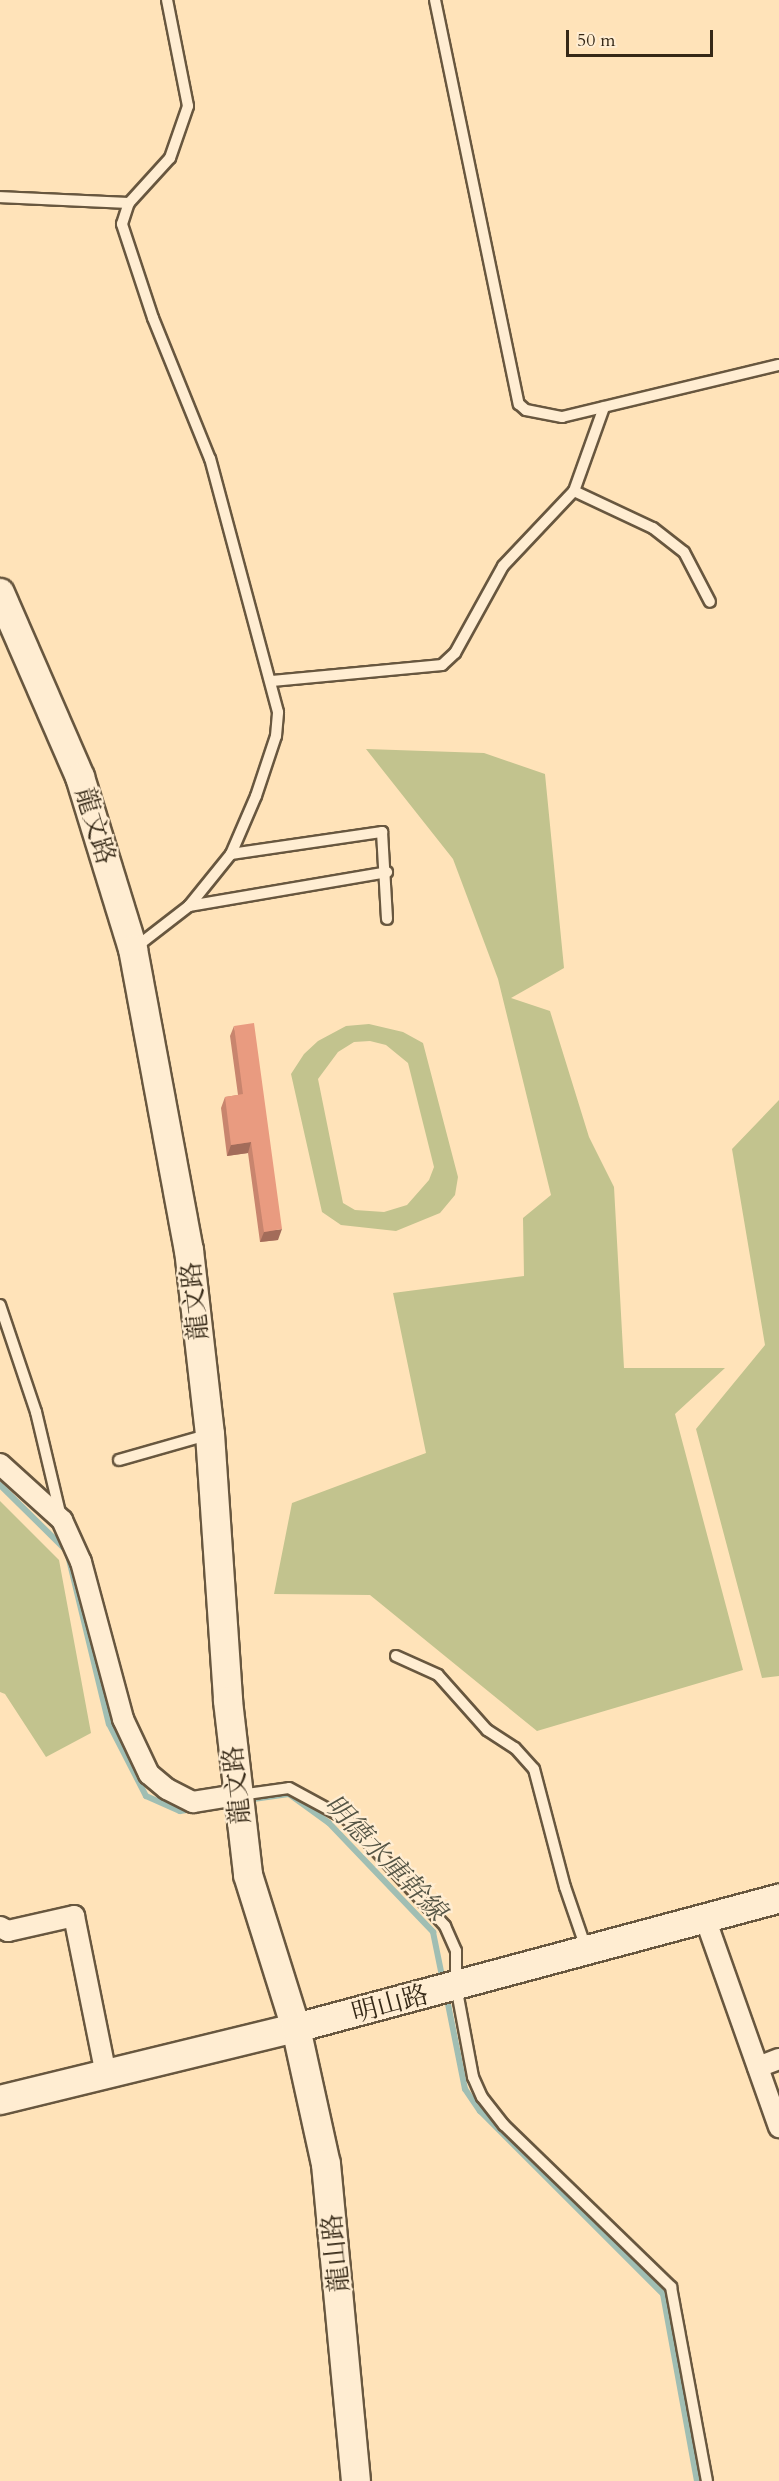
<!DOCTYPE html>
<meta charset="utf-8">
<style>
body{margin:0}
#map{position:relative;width:779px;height:2481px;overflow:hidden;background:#ffe3b9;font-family:Cardo,"Noto Serif TC",serif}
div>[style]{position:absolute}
.green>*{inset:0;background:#c2c38e}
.stream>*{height:6px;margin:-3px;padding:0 3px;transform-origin:3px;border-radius:3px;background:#a0beb3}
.roads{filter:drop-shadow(2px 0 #68573f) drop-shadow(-2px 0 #68573f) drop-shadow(0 2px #68573f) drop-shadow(0 -2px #68573f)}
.lane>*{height:10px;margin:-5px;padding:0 5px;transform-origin:5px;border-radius:5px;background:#ffedd2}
.street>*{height:20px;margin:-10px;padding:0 10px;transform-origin:10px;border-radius:10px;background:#ffedd2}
.secondary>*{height:28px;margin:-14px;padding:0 14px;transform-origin:14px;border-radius:14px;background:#ffedd2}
.wall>*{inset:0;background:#c8856e}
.shaded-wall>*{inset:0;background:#a36c5a}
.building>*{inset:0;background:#e99b80}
span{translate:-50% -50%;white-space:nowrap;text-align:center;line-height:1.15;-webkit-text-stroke:4.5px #ffedd2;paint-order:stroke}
.street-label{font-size:26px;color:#352816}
.water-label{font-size:27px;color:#555545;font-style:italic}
.scale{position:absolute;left:566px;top:30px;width:147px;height:27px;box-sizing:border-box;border:3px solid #352816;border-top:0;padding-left:8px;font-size:18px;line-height:21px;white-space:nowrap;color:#352816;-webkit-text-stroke:4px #ffedd2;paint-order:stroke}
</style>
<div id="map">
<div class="green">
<i style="clip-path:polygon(366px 749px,484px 753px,545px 774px,564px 968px,511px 998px,550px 1011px,589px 1137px,614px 1187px,624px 1368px,725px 1368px,675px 1414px,743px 1670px,537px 1731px,370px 1595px,274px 1594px,292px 1503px,426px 1453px,393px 1293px,524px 1276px,523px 1218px,551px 1195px,498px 979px,453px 859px)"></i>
<i style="clip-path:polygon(evenodd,369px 1024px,403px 1032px,423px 1043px,458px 1177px,455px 1195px,440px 1213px,396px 1231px,341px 1225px,322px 1212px,291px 1074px,304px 1054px,318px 1041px,346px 1026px,369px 1024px,370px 1041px,386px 1045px,408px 1063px,434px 1167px,429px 1180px,407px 1205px,384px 1212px,355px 1210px,343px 1203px,318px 1079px,338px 1052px,354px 1042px,370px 1041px)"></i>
<i style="clip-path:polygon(779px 1100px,779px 1676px,762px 1678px,696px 1429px,765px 1345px,732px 1149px)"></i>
<i style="clip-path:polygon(0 1501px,59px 1560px,91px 1733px,46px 1757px,5px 1694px,0 1692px)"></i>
</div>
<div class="stream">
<i style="left:0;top:1485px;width:94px;rotate:44.6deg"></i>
<i style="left:67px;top:1551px;width:178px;rotate:76.4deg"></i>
<i style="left:109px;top:1724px;width:81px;rotate:62.8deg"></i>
<i style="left:146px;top:1796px;width:37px;rotate:24deg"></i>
<i style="left:180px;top:1811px;width:13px;rotate:-9deg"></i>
<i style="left:247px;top:1800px;width:42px;rotate:-8.1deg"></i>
<i style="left:289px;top:1794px;width:49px;rotate:35.9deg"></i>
<i style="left:329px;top:1823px;width:151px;rotate:46.3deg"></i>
<i style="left:433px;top:1932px;width:50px;rotate:78.5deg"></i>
<i style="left:446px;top:1994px;width:97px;rotate:78.7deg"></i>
<i style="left:465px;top:2089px;width:27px;rotate:56deg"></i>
<i style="left:480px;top:2111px;width:259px;rotate:45deg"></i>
<i style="left:663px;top:2294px;width:190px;rotate:79.7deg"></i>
</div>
<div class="roads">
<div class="lane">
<i style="left:435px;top:0;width:413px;rotate:78.3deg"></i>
<i style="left:519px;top:404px;width:9px;rotate:41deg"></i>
<i style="left:526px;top:410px;width:37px;rotate:11deg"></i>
<i style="left:562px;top:417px;width:223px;rotate:-13.5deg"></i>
<i style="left:0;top:197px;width:129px;rotate:2.7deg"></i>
<i style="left:574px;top:491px;width:87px;rotate:25.1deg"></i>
<i style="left:653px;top:528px;width:39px;rotate:38deg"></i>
<i style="left:684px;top:552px;width:56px;rotate:62.5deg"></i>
<i style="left:272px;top:681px;width:171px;rotate:-5.4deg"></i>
<i style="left:442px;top:665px;width:18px;rotate:-43deg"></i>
<i style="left:455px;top:653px;width:99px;rotate:-61.1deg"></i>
<i style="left:503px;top:566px;width:103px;rotate:-46.6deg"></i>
<i style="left:574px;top:491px;width:89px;rotate:-70.3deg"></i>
<i style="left:231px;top:854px;width:153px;rotate:-8.3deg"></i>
<i style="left:382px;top:832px;width:87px;rotate:86.7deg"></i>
<i style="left:189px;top:906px;width:201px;rotate:-9.7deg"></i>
<i style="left:136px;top:947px;width:67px;rotate:-37.7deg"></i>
<i style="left:189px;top:906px;width:67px;rotate:-51.1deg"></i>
<i style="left:231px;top:854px;width:63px;rotate:-66.7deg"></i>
<i style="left:256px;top:796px;width:63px;rotate:-71.6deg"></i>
<i style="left:276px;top:736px;width:24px;rotate:-85deg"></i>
<i style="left:278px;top:712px;width:262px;rotate:-105deg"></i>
<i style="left:210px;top:459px;width:152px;rotate:-112deg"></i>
<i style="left:153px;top:318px;width:99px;rotate:-108.3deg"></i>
<i style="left:122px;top:224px;width:22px;rotate:-72deg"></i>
<i style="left:129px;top:203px;width:61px;rotate:-47.7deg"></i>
<i style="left:170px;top:158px;width:55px;rotate:-70.9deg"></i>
<i style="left:188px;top:106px;width:108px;rotate:-101.2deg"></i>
<i style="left:0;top:1305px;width:113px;rotate:71.4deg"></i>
<i style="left:36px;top:1412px;width:108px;rotate:76.6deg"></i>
<i style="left:119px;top:1460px;width:95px;rotate:-15.9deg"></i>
<i style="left:396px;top:1656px;width:46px;rotate:24.3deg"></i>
<i style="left:438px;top:1675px;width:74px;rotate:48.3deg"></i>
<i style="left:487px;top:1730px;width:33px;rotate:33deg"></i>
<i style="left:515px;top:1748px;width:28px;rotate:48deg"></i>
<i style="left:534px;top:1769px;width:122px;rotate:75.3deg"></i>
<i style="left:565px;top:1887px;width:68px;rotate:71deg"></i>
<i style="left:240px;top:1795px;width:49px;rotate:-8.1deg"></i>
<i style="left:289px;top:1788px;width:67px;rotate:28.5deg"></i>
<i style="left:348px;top:1820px;width:144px;rotate:47.5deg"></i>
<i style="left:445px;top:1926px;width:27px;rotate:66deg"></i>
<i style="left:456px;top:1951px;width:35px;rotate:90deg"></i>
<i style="left:456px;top:1986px;width:93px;rotate:79.4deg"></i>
<i style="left:473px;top:2077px;width:22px;rotate:66deg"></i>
<i style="left:482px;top:2097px;width:36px;rotate:52deg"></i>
<i style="left:504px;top:2125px;width:233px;rotate:44.1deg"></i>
<i style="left:671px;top:2287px;width:197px;rotate:79.5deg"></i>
</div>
<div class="street">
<i style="left:0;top:1464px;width:84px;rotate:42.1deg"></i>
<i style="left:62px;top:1520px;width:46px;rotate:65.7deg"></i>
<i style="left:81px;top:1562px;width:163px;rotate:75deg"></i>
<i style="left:123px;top:1719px;width:61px;rotate:64.7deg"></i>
<i style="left:149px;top:1774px;width:23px;rotate:40deg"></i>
<i style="left:167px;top:1789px;width:29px;rotate:27deg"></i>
<i style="left:193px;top:1802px;width:45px;rotate:-9deg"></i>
<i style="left:705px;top:1918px;width:222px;rotate:70.5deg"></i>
<i style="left:0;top:1927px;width:9px;rotate:27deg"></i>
<i style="left:8px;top:1931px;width:68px;rotate:-12.8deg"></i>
<i style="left:74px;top:1916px;width:162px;rotate:78.6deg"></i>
<i style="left:758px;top:2067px;width:22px;rotate:-21deg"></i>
</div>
<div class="secondary">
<i style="left:0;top:593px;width:201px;rotate:66.5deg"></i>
<i style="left:80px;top:777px;width:180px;rotate:72.9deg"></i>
<i style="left:133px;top:949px;width:306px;rotate:79.5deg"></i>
<i style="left:189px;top:1250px;width:185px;rotate:83.5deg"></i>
<i style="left:210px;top:1434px;width:268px;rotate:86.1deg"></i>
<i style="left:228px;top:1701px;width:175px;rotate:83.4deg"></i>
<i style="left:248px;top:1875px;width:160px;rotate:72.6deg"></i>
<i style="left:296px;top:2028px;width:139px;rotate:77.6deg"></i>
<i style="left:326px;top:2164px;width:318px;rotate:84.6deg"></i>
<i style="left:0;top:2100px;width:305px;rotate:-13.7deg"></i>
<i style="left:296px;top:2028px;width:500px;rotate:-15deg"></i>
</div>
</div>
<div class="wall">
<i style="clip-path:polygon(234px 1026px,278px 1240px,260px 1242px,248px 1153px,227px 1156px,221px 1108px,225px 1097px,238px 1095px,230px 1036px)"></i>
</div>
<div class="shaded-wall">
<i style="clip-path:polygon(251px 1142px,248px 1153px,227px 1156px,231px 1145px)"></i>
<i style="clip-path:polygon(282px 1229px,278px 1240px,260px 1242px,264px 1232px)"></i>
</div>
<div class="building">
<i style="clip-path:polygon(254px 1023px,282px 1229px,264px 1232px,251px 1142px,231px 1145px,225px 1097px,243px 1094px,234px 1026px)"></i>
</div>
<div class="street-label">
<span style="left:95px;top:826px;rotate:73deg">龍文路</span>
<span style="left:195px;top:1301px;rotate:-96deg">龍文路</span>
<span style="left:237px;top:1785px;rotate:-96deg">龍文路</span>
<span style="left:390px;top:2004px;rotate:-15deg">明山路</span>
<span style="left:336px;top:2253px;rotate:-96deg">龍山路</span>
</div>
<div class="water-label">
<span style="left:385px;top:1858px;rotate:46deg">明德水庫幹線</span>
</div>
<div class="scale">50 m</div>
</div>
